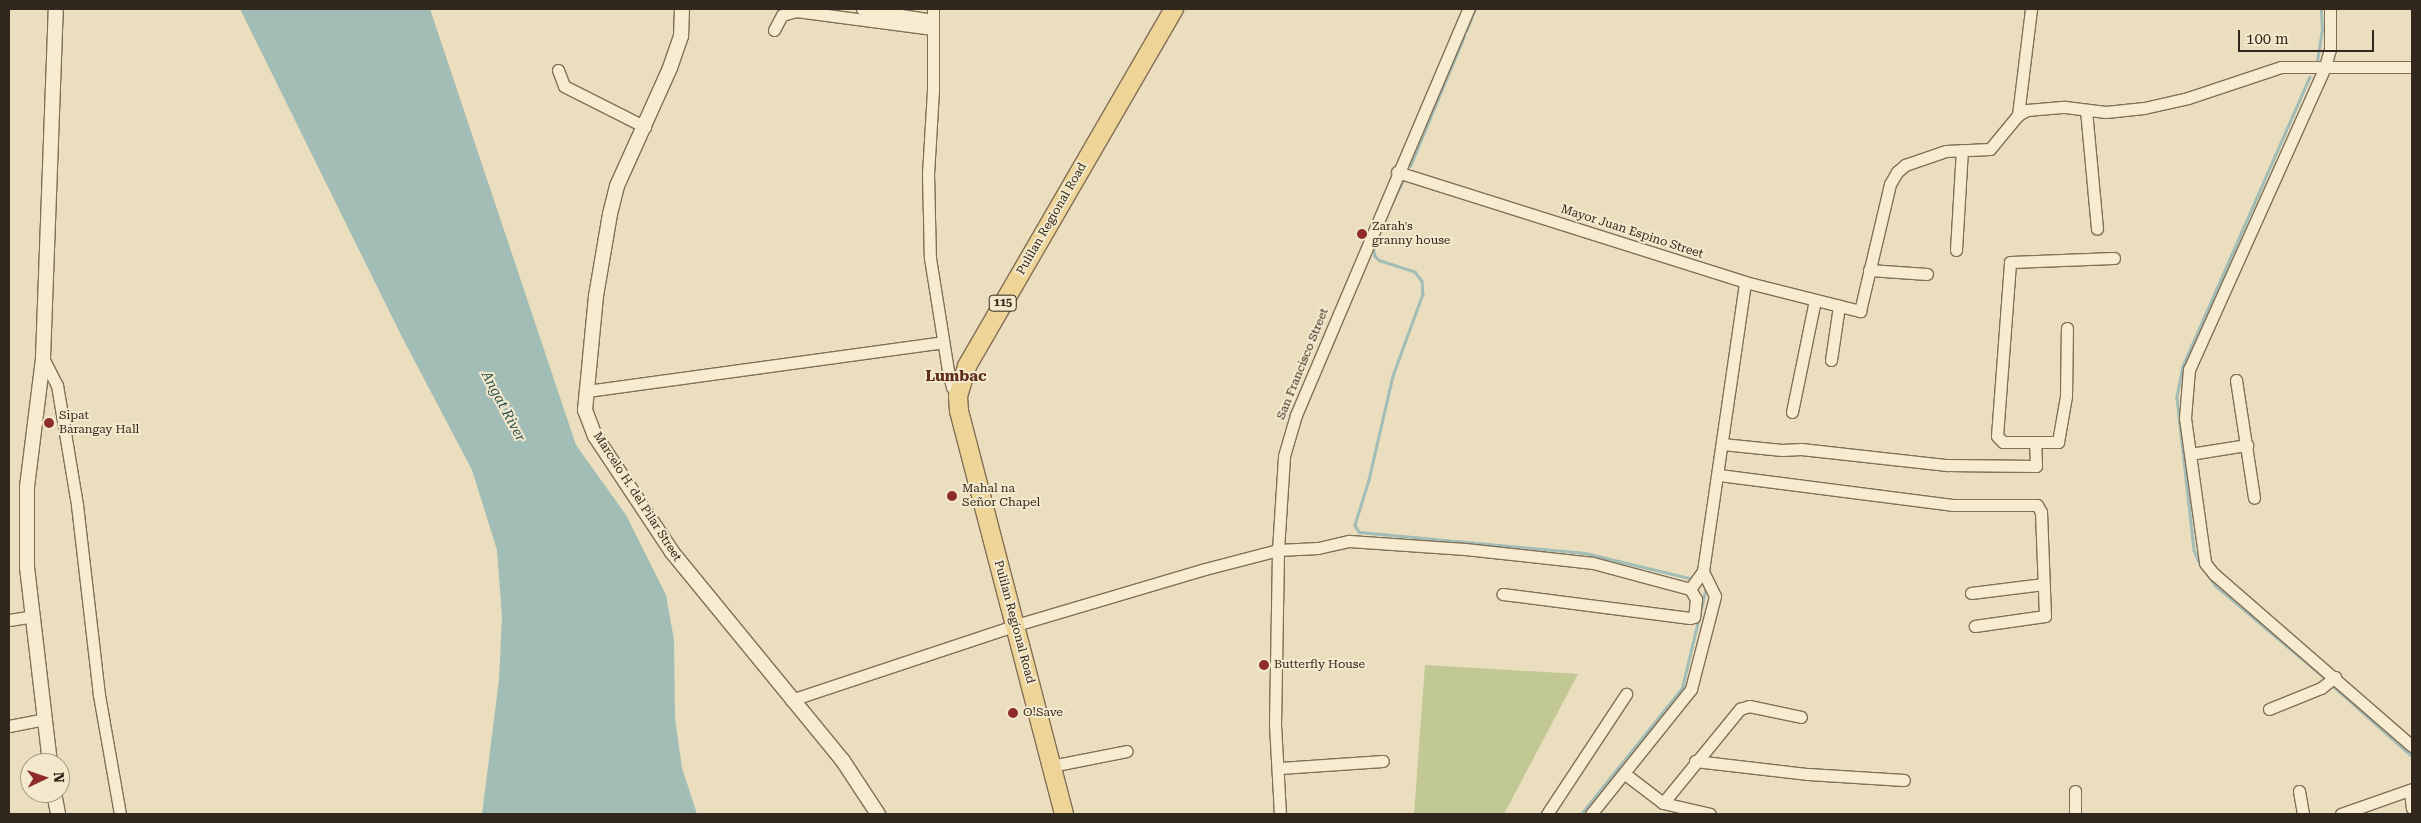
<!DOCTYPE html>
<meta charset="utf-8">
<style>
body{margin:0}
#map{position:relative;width:2421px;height:823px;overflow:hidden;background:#ebdebe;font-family:"Roboto Serif",serif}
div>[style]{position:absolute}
.green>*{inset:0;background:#c1c893}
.water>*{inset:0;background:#a1bdb5}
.stream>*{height:2.5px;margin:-1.25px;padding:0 1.25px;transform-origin:1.25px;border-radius:1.25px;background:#a1bdb5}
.roads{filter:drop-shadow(1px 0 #826f58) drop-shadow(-1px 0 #826f58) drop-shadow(0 1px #826f58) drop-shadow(0 -1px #826f58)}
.minor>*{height:11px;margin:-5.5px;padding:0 5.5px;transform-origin:5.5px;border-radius:5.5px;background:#f7ecd0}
.tertiary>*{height:14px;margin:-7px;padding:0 7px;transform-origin:7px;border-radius:7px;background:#f7ecd0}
.primary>*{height:18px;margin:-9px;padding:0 9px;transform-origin:9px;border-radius:9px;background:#eed496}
.dots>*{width:14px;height:14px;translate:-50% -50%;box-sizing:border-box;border:2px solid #f3e9cd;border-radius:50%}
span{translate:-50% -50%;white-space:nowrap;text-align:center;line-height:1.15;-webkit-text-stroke:4px #f3e9cd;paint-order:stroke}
.shield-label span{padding:1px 4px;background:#f3e9cd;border:1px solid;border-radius:4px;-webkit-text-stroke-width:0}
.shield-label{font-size:11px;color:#32271c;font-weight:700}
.street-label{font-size:12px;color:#32271c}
.poi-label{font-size:12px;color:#32271c}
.left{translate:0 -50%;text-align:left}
.water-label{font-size:14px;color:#2b5250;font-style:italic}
.quarter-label{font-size:15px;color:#5d2c1d;font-weight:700}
.frame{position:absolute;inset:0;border:10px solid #32271c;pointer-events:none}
.north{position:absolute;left:20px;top:753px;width:50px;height:50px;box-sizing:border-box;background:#f3e9cd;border:1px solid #a69b86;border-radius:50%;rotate:87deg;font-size:14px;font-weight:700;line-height:20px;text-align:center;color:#32271c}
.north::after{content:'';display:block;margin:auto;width:18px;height:22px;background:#8e2c2b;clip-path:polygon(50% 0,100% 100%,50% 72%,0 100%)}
.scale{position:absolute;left:2238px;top:30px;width:136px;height:22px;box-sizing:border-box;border:2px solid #32271c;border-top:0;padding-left:6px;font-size:15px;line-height:18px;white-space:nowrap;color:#32271c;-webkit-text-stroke:4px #f3e9cd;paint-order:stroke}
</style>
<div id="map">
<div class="green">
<i style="clip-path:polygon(1425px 665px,1578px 674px,1504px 814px,1414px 814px)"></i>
</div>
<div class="water">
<i style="clip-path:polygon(240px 9px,430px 9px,576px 445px,626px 515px,666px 595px,674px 640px,675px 718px,682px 768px,697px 814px,482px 814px,499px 680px,502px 617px,497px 550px,472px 470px,402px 337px)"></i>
</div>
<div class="stream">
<i style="left:1472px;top:16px;width:8px;rotate:-67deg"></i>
<i style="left:1466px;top:31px;width:13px;rotate:-67deg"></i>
<i style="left:2317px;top:61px;width:30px;rotate:-81deg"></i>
<i style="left:2322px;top:31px;width:22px;rotate:-93deg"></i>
<i style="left:2310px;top:77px;width:316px;rotate:113.7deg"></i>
<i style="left:2183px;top:366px;width:33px;rotate:101deg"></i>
<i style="left:2177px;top:398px;width:153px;rotate:83.6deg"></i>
<i style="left:2194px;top:550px;width:13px;rotate:67deg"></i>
<i style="left:2199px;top:562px;width:29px;rotate:55deg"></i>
<i style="left:2216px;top:586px;width:144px;rotate:40.2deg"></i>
<i style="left:1410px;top:166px;width:141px;rotate:-67.4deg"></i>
<i style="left:1388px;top:211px;width:32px;rotate:-64deg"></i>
<i style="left:1373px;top:246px;width:10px;rotate:79deg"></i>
<i style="left:1375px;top:256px;width:6px;rotate:45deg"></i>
<i style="left:1379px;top:260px;width:38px;rotate:18deg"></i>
<i style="left:1415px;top:272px;width:11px;rotate:52deg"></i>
<i style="left:1422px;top:281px;width:13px;rotate:86deg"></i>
<i style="left:1423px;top:294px;width:87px;rotate:110.1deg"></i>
<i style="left:1393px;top:376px;width:107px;rotate:103deg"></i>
<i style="left:1369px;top:480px;width:47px;rotate:107.3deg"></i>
<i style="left:1355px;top:525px;width:8px;rotate:60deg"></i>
<i style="left:1359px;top:532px;width:227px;rotate:5.3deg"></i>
<i style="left:1585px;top:553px;width:111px;rotate:13.5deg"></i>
<i style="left:2332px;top:685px;width:107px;rotate:41.6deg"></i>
<i style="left:1581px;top:814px;width:161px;rotate:-51.3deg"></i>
<i style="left:1682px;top:688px;width:104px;rotate:-76.6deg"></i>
</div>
<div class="roads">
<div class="minor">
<i style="left:862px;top:9px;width:72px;rotate:8.8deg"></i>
<i style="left:933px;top:9px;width:81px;rotate:90deg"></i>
<i style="left:933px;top:90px;width:83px;rotate:93.4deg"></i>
<i style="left:928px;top:173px;width:85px;rotate:88.7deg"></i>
<i style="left:930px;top:258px;width:114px;rotate:80.9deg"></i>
<i style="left:948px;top:371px;width:16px;rotate:76deg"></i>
<i style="left:952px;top:387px;width:11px;rotate:56deg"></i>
<i style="left:2330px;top:9px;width:40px;rotate:90deg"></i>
<i style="left:2330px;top:49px;width:19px;rotate:106deg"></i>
<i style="left:2325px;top:67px;width:331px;rotate:114.2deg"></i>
<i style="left:2189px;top:369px;width:49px;rotate:94.7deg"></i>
<i style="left:2185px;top:418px;width:146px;rotate:82.1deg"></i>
<i style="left:2205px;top:563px;width:14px;rotate:51deg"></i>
<i style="left:2214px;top:574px;width:262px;rotate:41deg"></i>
<i style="left:774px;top:30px;width:17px;rotate:-62deg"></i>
<i style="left:782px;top:15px;width:15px;rotate:-16deg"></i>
<i style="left:796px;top:11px;width:138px;rotate:7.5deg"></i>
<i style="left:558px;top:70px;width:17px;rotate:69deg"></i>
<i style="left:564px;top:86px;width:91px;rotate:26.8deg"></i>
<i style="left:2086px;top:110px;width:119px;rotate:84.7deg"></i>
<i style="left:2018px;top:115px;width:107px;rotate:-83deg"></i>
<i style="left:1397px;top:172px;width:365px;rotate:17.5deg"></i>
<i style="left:1745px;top:282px;width:119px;rotate:14.2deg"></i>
<i style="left:1860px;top:311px;width:130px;rotate:-76.7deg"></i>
<i style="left:1890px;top:184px;width:14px;rotate:-60deg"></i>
<i style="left:1897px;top:172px;width:11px;rotate:-41deg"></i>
<i style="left:1905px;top:165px;width:43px;rotate:-18.9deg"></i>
<i style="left:1946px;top:151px;width:44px;rotate:-2.6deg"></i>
<i style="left:1990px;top:149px;width:44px;rotate:-50.5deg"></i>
<i style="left:2018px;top:115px;width:10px;rotate:-29deg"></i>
<i style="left:2027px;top:110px;width:38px;rotate:-5deg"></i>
<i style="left:2065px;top:107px;width:41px;rotate:7deg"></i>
<i style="left:2106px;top:112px;width:38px;rotate:-6deg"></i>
<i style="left:2144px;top:108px;width:45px;rotate:-12.8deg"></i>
<i style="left:2188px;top:98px;width:98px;rotate:-18.4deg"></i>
<i style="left:2281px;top:67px;width:131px"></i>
<i style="left:1956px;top:250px;width:100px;rotate:-86.6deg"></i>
<i style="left:1869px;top:270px;width:58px;rotate:3.9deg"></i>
<i style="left:43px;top:358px;width:30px;rotate:63deg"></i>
<i style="left:57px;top:385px;width:122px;rotate:80.5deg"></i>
<i style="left:77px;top:505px;width:191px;rotate:83.4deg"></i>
<i style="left:99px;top:695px;width:121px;rotate:80deg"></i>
<i style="left:1831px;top:360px;width:55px;rotate:-81.6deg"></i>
<i style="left:2236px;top:380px;width:119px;rotate:81.3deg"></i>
<i style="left:587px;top:391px;width:359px;rotate:-7.8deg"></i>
<i style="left:1792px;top:412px;width:114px;rotate:-78.4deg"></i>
<i style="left:2035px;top:442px;width:32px;rotate:180deg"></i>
<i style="left:2003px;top:442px;width:8px;rotate:-135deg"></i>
<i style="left:1997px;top:436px;width:174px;rotate:-85.7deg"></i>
<i style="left:2010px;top:262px;width:104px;rotate:-2.2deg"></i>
<i style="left:1722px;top:444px;width:60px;rotate:5.7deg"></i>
<i style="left:1782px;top:450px;width:19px;rotate:-3deg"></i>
<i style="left:1801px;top:449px;width:147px;rotate:6.3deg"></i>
<i style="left:1947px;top:465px;width:89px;rotate:0.6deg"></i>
<i style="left:2036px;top:466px;width:24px;rotate:-92deg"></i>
<i style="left:2035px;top:442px;width:23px"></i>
<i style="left:2058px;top:442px;width:47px;rotate:-80.1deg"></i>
<i style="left:2066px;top:396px;width:68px;rotate:-89.2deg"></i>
<i style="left:2190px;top:454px;width:58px;rotate:-9deg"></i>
<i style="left:1719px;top:475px;width:235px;rotate:7.3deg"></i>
<i style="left:1952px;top:505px;width:85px"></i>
<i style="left:2037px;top:505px;width:8px;rotate:60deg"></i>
<i style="left:2041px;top:512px;width:104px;rotate:87.8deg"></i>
<i style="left:2045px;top:616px;width:71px;rotate:171.9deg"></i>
<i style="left:1690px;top:589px;width:22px;rotate:-54deg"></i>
<i style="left:1703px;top:571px;width:292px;rotate:-81.7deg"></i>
<i style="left:1971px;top:593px;width:73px;rotate:-7.1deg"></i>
<i style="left:9px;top:620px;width:24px;rotate:-9deg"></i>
<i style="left:791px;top:700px;width:237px;rotate:-18.4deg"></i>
<i style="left:1016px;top:625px;width:197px;rotate:-16.5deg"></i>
<i style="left:1205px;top:569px;width:75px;rotate:-14.6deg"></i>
<i style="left:1278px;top:550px;width:40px;rotate:-2.9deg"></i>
<i style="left:1318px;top:548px;width:32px;rotate:-13deg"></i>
<i style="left:1349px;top:541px;width:116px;rotate:3.9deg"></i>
<i style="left:1465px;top:549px;width:129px;rotate:6.2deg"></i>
<i style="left:1593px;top:563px;width:100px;rotate:15deg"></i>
<i style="left:1690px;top:589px;width:12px;rotate:59deg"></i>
<i style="left:1696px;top:599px;width:18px;rotate:96deg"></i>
<i style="left:1694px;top:617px;width:4px;rotate:166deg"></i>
<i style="left:1690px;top:618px;width:189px;rotate:-172.7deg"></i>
<i style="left:2269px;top:709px;width:56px;rotate:-22deg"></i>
<i style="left:2321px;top:688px;width:18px;rotate:-38deg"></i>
<i style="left:9px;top:726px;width:36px;rotate:-11deg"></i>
<i style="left:1695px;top:761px;width:114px;rotate:6.6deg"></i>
<i style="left:1808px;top:774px;width:96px;rotate:3.6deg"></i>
<i style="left:1051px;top:766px;width:77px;rotate:-11.2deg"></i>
<i style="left:1280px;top:768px;width:103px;rotate:-3.9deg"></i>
<i style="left:1625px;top:774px;width:48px;rotate:37.3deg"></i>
<i style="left:1663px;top:803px;width:48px;rotate:13.2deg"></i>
<i style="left:2410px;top:790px;width:18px;rotate:84deg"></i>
<i style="left:2299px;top:791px;width:23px;rotate:80deg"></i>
<i style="left:1663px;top:803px;width:122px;rotate:-50.7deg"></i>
<i style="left:1740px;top:709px;width:9px;rotate:-18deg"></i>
<i style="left:1749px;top:706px;width:53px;rotate:11.9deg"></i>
<i style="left:1280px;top:814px;width:90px;rotate:-93.2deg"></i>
<i style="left:1275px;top:724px;width:174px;rotate:-89deg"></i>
<i style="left:1278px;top:550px;width:94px;rotate:-86.3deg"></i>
<i style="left:1284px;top:456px;width:43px;rotate:-73.7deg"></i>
<i style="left:1296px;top:415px;width:441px;rotate:-67deg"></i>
<i style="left:1547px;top:814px;width:144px;rotate:-56.6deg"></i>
<i style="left:1591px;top:814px;width:160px;rotate:-51.3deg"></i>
<i style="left:1691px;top:689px;width:96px;rotate:-75.5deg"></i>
<i style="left:1715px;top:596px;width:28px;rotate:-116deg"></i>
<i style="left:2075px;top:814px;width:23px;rotate:-90deg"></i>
<i style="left:2341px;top:814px;width:75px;rotate:-19.4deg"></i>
</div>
<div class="tertiary">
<i style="left:682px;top:9px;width:27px;rotate:92deg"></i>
<i style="left:681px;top:36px;width:34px;rotate:109deg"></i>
<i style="left:670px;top:68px;width:129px;rotate:114.2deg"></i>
<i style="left:617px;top:186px;width:29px;rotate:104deg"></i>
<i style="left:610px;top:214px;width:83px;rotate:99.7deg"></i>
<i style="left:596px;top:296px;width:115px;rotate:95.5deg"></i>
<i style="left:585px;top:410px;width:28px;rotate:69deg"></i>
<i style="left:595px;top:436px;width:139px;rotate:56.4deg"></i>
<i style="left:672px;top:552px;width:270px;rotate:50.7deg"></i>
<i style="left:843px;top:761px;width:64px;rotate:56.6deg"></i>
<i style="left:50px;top:763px;width:197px;rotate:-96.7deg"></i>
<i style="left:27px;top:567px;width:80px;rotate:-90deg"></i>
<i style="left:27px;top:487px;width:130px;rotate:-82.9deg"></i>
<i style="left:43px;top:358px;width:349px;rotate:-87.9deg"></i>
<i style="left:54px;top:793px;width:21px;rotate:79deg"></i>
</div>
<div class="primary">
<i style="left:1064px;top:814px;width:416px;rotate:-104.6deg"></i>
<i style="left:959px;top:411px;width:15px;rotate:-94deg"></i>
<i style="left:958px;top:396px;width:31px;rotate:-73deg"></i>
<i style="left:967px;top:366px;width:413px;rotate:-59.9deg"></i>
</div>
</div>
<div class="dots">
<i style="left:1362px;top:234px;background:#8e2c2b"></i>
<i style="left:49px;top:423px;background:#8e2c2b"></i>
<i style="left:952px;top:496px;background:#8e2c2b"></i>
<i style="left:1264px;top:665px;background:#8e2c2b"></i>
<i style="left:1013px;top:713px;background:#8e2c2b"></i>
</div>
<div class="shield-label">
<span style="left:1003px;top:303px">115</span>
</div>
<div class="street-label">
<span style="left:1052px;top:219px;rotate:-60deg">Pulilan Regional Road</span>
<span style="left:1632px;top:232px;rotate:18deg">Mayor Juan Espino Street</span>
<span style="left:1303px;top:364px;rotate:-68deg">San Francisco Street</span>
<span style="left:637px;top:497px;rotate:57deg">Marcelo H. del Pilar Street</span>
<span style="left:1014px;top:622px;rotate:75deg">Pulilan Regional Road</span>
</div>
<div class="poi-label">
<span class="left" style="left:1372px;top:234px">Zarah's<br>granny house</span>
<span class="left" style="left:59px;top:423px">Sipat<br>Barangay Hall</span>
<span class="left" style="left:962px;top:496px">Mahal na<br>Señor Chapel</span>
<span class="left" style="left:1274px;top:665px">Butterfly House</span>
<span class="left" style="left:1023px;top:713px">O!Save</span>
</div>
<div class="water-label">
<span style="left:504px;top:406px;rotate:62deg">Angat River</span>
</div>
<div class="quarter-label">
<span style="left:956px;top:377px">Lumbac</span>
</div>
<div class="frame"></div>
<div class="north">N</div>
<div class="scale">100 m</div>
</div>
